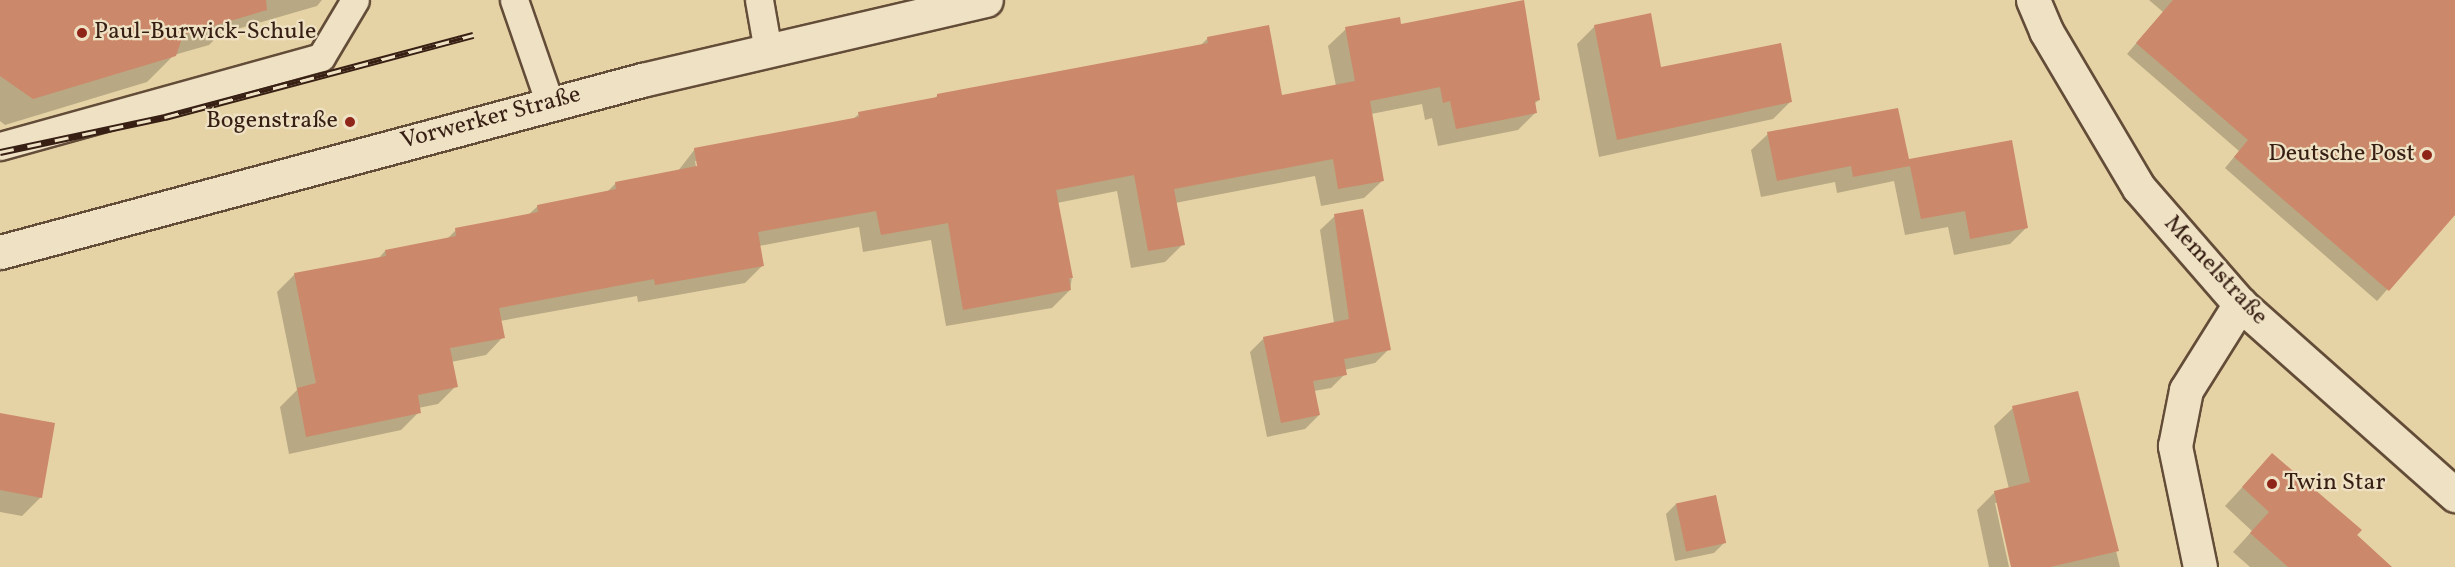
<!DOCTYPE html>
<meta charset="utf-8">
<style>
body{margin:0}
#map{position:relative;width:2455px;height:567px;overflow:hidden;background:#e6d3a5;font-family:Vollkorn,serif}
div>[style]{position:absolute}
.shadow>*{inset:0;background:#0003}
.building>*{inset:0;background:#cc886a;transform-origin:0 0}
.roads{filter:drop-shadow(2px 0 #634c38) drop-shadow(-2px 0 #634c38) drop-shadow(0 2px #634c38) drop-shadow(0 -2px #634c38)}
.lane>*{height:27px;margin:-13.5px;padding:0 13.5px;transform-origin:13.5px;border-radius:13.5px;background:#efe2c4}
.street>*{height:33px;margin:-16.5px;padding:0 16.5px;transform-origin:16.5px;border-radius:16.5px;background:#efe2c4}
.secondary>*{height:33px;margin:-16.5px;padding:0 16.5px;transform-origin:16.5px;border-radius:16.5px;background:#efe2c4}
.rail>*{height:7px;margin-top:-3.5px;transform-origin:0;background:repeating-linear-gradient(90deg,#efe2c4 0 14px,#371f14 0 28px);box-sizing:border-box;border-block:2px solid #371f14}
.dots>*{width:16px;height:16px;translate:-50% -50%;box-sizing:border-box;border:3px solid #efe2c4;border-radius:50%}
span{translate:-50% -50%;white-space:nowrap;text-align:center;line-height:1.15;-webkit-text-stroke:4.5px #efe2c4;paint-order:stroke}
.poi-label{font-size:24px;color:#371f14}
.left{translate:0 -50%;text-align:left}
.right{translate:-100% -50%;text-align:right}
.street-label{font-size:24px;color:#371f14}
</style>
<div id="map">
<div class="shadow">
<i style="clip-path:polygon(0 0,322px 0,317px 6px,220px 34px,209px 45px,174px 55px,147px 82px,5px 125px,0 121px)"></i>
<i style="clip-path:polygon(2149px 0,2447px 0,2455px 7px,2455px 213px,2377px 301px,2225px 168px,2239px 151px,2127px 54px,2163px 12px)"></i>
<i style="clip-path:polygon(evenodd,1400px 26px,1539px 100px,1534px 104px,1536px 112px,1518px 130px,1438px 146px,1432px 118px,1425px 120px,1422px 104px,1371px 114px,1382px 181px,1364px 198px,1321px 206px,1315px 176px,1175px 203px,1183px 244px,1165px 262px,1131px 268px,1117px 191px,1057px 203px,1072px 277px,1070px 290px,1052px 308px,946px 326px,931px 240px,863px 252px,859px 227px,759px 246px,763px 265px,745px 283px,638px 302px,637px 296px,500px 321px,503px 337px,486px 355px,451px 362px,456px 386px,438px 404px,418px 408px,419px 412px,401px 430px,289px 454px,280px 407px,297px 390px,277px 292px,295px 274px,378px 259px,385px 251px,447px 239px,456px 230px,528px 215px,538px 206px,606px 193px,616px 183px,678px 171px,695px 149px,853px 119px,859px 114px,933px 100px,938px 95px,1200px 46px,1208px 38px,1281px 97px,1336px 86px,1328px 46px,1346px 29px,1400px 26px,695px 161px,698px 161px,697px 173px,695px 161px)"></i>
<i style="clip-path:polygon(1595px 26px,1660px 68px,1791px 101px,1773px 119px,1599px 157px,1577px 44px)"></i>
<i style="clip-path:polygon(1768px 134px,1908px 160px,2026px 228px,2010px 244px,1954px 255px,1948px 227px,1905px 235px,1894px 181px,1837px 193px,1835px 182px,1761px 197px,1751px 150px)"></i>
<i style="clip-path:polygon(1335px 216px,1389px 349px,1375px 363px,1344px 370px,1345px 374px,1331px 388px,1314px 391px,1319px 415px,1305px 429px,1267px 437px,1250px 352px,1264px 338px,1334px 323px,1320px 230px)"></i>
<i style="clip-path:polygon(2077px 393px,2120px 567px,2012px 567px,1998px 503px,1995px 503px,2009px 567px,1989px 567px,1977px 510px,1995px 492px,2009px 489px,1994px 426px,2013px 408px)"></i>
<i style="clip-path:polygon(0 415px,41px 497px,22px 516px,0 512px)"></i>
<i style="clip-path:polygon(2272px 455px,2391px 567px,2250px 567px,2233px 552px,2252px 531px,2225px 506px)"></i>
<i style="clip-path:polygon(1676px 504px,1724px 543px,1714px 553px,1675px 561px,1666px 514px)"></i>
</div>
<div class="building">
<i style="clip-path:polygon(0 0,266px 0,267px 10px,183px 35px,176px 56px,33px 99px,0 76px)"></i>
<i style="clip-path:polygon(1524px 0,1540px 100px,1535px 101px,1537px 113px,1456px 129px,1450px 101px,1443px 103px,1440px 87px,1370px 101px,1384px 181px,1338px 189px,1333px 159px,1174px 189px,1185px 245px,1148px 251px,1134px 175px,1056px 190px,1073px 278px,1069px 278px,1071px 290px,963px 310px,948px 223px,881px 235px,876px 211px,758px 232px,764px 266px,655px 285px,654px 279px,499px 308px,505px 338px,450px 348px,458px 387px,418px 395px,421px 413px,306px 437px,297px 388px,316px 383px,294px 273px,386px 256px,385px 250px,456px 236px,455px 228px,538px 212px,537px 205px,616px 189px,615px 182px,697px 166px,694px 148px,859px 117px,858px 112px,937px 97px,937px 94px,1208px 43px,1207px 37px,1269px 25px,1282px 95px,1355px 81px,1345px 27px,1400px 17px,1401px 24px)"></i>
<i style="clip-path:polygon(2173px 0,2455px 0,2455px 215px,2389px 291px,2234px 157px,2248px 140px,2136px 43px)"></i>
<i style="clip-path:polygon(1651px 13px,1661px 67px,1781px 43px,1792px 102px,1617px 140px,1594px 25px)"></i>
<i style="clip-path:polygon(1898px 108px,1909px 159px,2012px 140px,2028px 228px,1970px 239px,1965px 211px,1921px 219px,1910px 166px,1853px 177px,1851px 166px,1777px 181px,1767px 132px)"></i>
<i style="clip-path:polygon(1363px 209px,1391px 350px,1344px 359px,1347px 375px,1313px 381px,1320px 415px,1281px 423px,1263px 337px,1349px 319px,1334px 214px)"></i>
<i style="clip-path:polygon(2078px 391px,2119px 551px,2050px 567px,2011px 567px,1994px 491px,2030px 482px,2012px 406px)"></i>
<i style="clip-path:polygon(0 413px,55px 423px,42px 498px,0 490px)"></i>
<i style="clip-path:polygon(2272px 453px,2362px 530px,2357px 535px,2392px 567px,2288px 567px,2250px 533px,2269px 512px,2242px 487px)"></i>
<i style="left:1716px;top:495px;width:49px;height:41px;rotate:78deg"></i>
</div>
<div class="roads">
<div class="lane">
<i style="left:514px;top:0;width:110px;rotate:70.9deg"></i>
<i style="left:759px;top:0;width:52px;rotate:80deg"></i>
<i style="left:0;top:146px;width:333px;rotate:-15.5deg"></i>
<i style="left:321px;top:57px;width:66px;rotate:-59.2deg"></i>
</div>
<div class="street">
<i style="left:2200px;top:567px;width:124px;rotate:-101.7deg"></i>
<i style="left:2175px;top:446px;width:57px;rotate:-78.9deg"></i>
<i style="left:2186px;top:390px;width:102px;rotate:-57.9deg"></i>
</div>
<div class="secondary">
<i style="left:2033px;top:0;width:34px;rotate:67deg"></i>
<i style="left:2046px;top:31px;width:182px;rotate:59.4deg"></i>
<i style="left:2139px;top:188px;width:154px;rotate:49deg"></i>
<i style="left:2240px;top:304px;width:288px;rotate:41.6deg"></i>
<i style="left:0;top:252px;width:665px;rotate:-15deg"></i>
<i style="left:642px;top:80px;width:353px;rotate:-13.1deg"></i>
</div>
</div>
<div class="rail">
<i style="left:0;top:152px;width:169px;rotate:-12deg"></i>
<i style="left:165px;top:117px;width:319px;rotate:-14.9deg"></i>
</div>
<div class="dots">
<i style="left:82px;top:33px;background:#8f2418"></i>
<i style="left:350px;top:122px;background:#8f2418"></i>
<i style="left:2427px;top:155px;background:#8f2418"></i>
<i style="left:2272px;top:484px;background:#8f2418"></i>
</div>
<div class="poi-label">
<span class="left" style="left:94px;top:33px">Paul-Burwick-Schule</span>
<span class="right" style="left:338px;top:122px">Bogenstraße</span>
<span class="right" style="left:2415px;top:155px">Deutsche Post</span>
<span class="left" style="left:2284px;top:484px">Twin Star</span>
</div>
<div class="street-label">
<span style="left:491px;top:119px;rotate:-15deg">Vorwerker Straße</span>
<span style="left:2215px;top:271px;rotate:47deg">Memelstraße</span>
</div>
</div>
